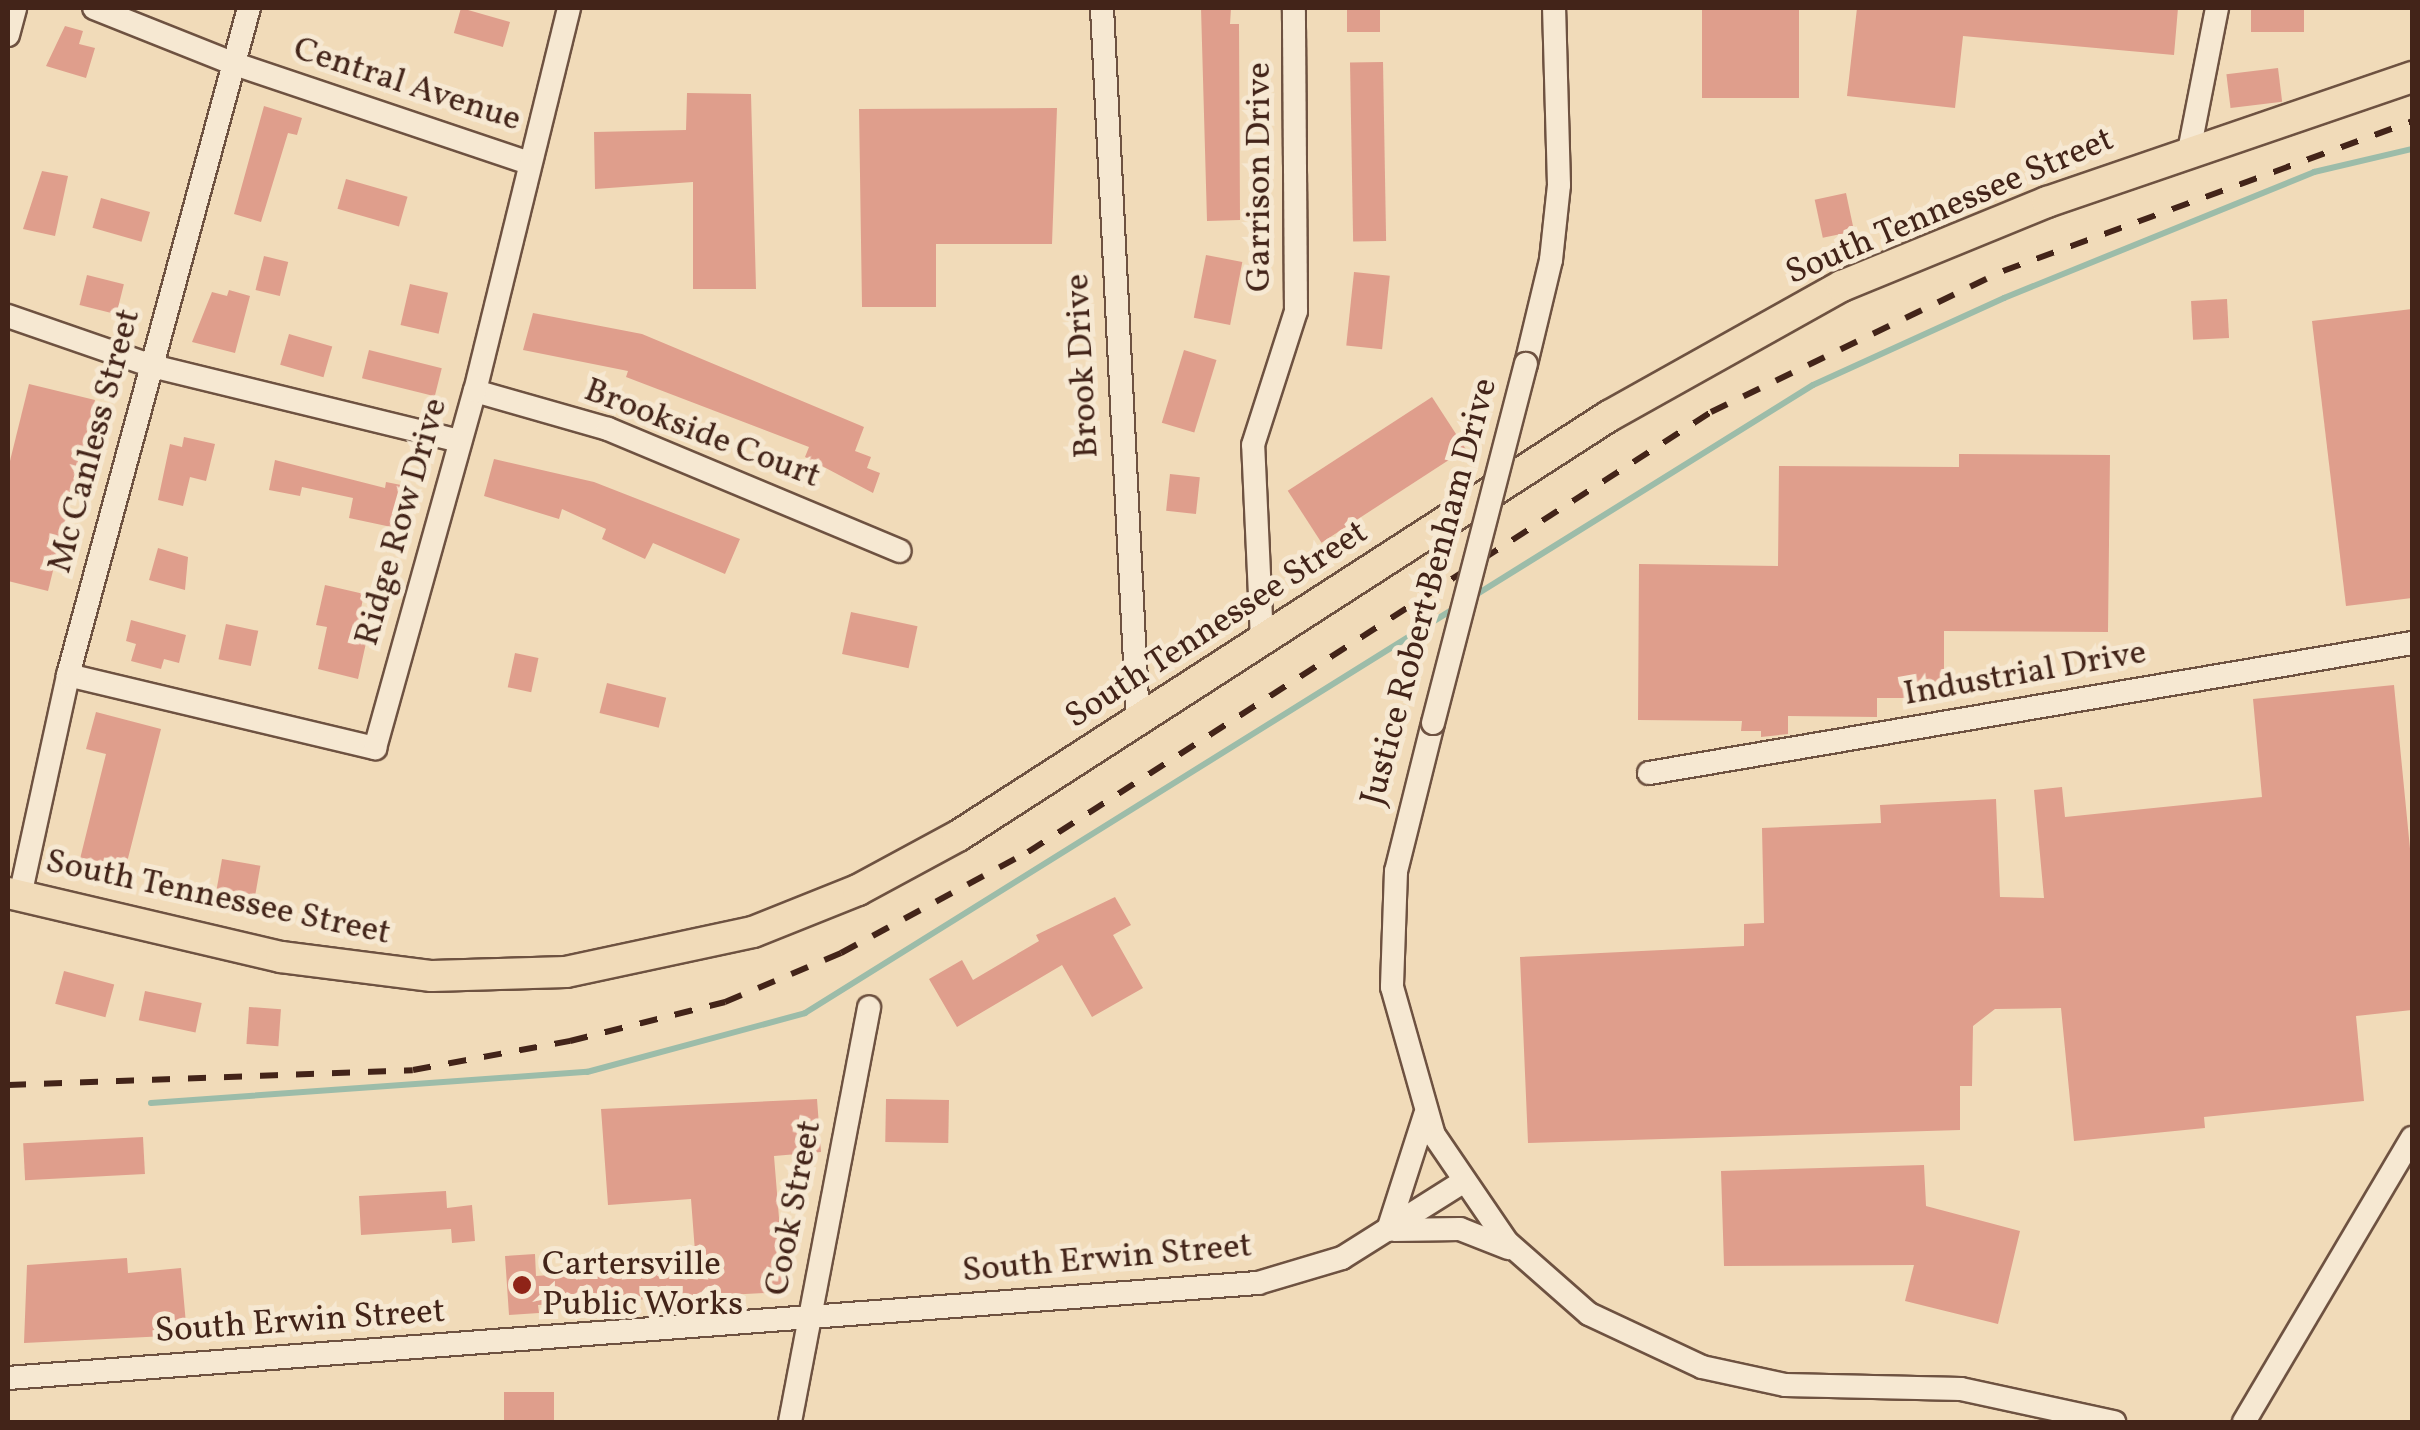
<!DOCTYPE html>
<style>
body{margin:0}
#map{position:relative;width:2420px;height:1430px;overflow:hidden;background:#f1dbb9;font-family:Vollkorn,serif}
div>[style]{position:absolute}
.stream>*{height:6px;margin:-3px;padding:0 3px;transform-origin:3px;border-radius:3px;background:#9cbca9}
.building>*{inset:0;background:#df9e8c;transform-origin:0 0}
.roads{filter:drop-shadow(2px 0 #6e5241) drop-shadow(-2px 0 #6e5241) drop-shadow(0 2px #6e5241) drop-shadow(0 -2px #6e5241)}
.minor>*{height:22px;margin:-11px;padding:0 11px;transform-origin:11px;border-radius:11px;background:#f6e8d2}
.major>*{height:30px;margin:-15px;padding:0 15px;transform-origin:15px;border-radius:15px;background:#f1dbb9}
.rail>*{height:6px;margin-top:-3px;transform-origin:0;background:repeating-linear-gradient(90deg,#432419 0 18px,transparent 0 36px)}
.bridges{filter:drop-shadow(2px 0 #6e5241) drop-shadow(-2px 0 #6e5241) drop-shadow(0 2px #6e5241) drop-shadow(0 -2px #6e5241)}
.minor-bridge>*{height:22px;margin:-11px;padding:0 11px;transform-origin:11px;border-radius:11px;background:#f6e8d2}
.dots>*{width:28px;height:28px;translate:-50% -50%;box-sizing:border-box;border:5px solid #f6e8d2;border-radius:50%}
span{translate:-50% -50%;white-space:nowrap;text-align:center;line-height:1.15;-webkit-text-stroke:10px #f6e8d2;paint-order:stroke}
.street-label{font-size:35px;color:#432419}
.poi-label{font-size:35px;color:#432419}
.left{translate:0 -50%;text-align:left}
.frame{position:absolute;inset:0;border:10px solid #432419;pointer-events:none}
</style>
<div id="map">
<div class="stream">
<i style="left:1474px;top:596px;width:399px;rotate:-31.9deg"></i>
<i style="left:1813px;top:385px;width:210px;rotate:-24.5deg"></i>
<i style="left:2004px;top:298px;width:335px;rotate:-22.1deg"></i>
<i style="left:2314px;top:172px;width:101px;rotate:-13.2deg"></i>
<i style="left:151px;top:1103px;width:437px;rotate:-4.1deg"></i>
<i style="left:587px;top:1072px;width:226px;rotate:-15.1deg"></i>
<i style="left:805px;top:1013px;width:766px;rotate:-31.93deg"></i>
</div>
<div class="building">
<i style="left:461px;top:8px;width:51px;height:26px;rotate:16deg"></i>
<i style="clip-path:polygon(1201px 8px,1231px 8px,1230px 24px,1239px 24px,1240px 220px,1207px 221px)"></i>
<i style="left:1347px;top:8px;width:33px;height:24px"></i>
<i style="left:1702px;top:8px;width:97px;height:90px"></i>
<i style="clip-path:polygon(1857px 8px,2178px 8px,2174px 55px,1963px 36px,1955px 108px,1847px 96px)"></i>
<i style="left:2251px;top:8px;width:53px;height:24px"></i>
<i style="clip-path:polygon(65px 26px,83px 31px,79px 44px,95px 48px,86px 78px,46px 66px)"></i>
<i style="left:1383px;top:62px;width:179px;height:33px;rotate:89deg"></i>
<i style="left:2278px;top:68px;width:34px;height:52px;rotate:83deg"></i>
<i style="clip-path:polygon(687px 93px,751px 94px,756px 289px,693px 289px,693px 182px,595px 189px,594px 132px,686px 130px)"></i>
<i style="clip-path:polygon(264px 106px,302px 118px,297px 135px,288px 133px,261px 222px,234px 214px)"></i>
<i style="clip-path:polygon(1057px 108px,1052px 244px,936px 244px,936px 307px,862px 307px,859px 109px)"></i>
<i style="clip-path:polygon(42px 171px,68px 176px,55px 236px,23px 229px)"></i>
<i style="left:346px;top:179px;width:64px;height:31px;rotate:16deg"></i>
<i style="left:1846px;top:193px;width:39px;height:32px;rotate:78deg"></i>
<i style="left:101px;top:198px;width:51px;height:31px;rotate:16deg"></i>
<i style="left:1206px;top:255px;width:37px;height:64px;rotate:11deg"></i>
<i style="left:264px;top:256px;width:25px;height:35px;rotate:14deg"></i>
<i style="left:1354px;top:272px;width:36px;height:74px;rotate:6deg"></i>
<i style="left:87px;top:275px;width:38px;height:31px;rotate:14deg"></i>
<i style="left:410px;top:284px;width:39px;height:42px;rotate:13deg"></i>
<i style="clip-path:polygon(229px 290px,250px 296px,235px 353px,192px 342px,212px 292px,227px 296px)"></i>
<i style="left:2227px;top:299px;width:39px;height:36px;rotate:87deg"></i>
<i style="clip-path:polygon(2412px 309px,2412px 598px,2346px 606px,2312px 321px)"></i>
<i style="clip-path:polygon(533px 313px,642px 334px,864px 427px,855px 451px,871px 457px,867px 468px,880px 473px,873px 493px,805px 457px,809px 447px,626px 377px,628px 371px,523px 350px)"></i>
<i style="left:289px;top:334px;width:45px;height:32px;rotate:16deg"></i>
<i style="left:369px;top:350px;width:75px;height:29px;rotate:14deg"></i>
<i style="left:1184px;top:350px;width:34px;height:76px;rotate:17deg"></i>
<i style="clip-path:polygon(29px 384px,95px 400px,48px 591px,8px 581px,8px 469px)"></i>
<i style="left:1432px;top:397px;width:62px;height:172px;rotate:57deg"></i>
<i style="clip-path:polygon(184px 437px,215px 444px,206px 481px,190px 477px,183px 506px,158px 500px,170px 444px,182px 447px)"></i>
<i style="clip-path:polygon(1959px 454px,2110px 455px,2108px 632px,1944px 631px,1944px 698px,1877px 698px,1877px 717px,1788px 716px,1788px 734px,1761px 737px,1761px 731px,1741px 731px,1742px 721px,1638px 720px,1639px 564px,1778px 566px,1779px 466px,1959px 467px)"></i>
<i style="clip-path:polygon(494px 459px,594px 482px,740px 539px,725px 574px,653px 543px,645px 559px,602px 539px,606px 529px,562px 509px,559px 519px,484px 496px)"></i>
<i style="clip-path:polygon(275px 460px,385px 488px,386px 482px,406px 486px,396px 528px,349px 518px,353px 498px,302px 487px,300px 496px,269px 490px)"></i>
<i style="left:1170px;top:474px;width:30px;height:37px;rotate:6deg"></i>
<i style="clip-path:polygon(158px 548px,188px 557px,185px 590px,149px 580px)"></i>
<i style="clip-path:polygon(325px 585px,364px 594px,360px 613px,372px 616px,358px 679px,318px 669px,327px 627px,316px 625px)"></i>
<i style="left:851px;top:612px;width:68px;height:43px;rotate:12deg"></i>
<i style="clip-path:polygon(131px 620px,186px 635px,179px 663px,164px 659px,161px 669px,131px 661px,136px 644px,126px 641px)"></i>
<i style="left:226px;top:624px;width:33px;height:36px;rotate:12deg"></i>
<i style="left:515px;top:653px;width:24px;height:35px;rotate:12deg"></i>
<i style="left:607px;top:683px;width:61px;height:31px;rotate:14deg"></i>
<i style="clip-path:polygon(2394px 685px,2412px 869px,2412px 1010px,2356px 1016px,2364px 1101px,2204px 1117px,2205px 1128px,2074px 1141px,2061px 1008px,1995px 1009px,1973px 1026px,1972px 1086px,1960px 1086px,1960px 1130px,1528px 1143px,1520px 957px,1744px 946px,1744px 924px,1764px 923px,1762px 828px,1881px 823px,1880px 805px,1996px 799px,2000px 897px,2044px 898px,2034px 790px,2062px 787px,2065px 817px,2262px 797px,2253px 699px)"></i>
<i style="clip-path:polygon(96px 712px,161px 729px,125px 870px,80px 859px,106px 754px,86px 749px)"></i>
<i style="left:222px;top:859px;width:39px;height:30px;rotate:10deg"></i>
<i style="clip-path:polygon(1115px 897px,1131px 925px,1113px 935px,1143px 988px,1092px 1017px,1062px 965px,957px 1027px,929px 979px,962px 960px,973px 980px,1039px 941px,1036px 935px)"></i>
<i style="left:64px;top:971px;width:52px;height:34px;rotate:15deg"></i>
<i style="left:145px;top:991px;width:58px;height:30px;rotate:12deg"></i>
<i style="left:249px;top:1007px;width:32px;height:37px;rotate:4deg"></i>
<i style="clip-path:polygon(817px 1099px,821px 1152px,774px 1156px,785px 1292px,538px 1305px,539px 1313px,509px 1315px,505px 1256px,535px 1254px,536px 1276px,696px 1265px,691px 1199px,608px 1205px,601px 1109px)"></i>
<i style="left:886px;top:1099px;width:63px;height:43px;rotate:1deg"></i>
<i style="left:143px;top:1137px;width:37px;height:120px;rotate:87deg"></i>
<i style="clip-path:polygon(1924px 1165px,1926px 1206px,2020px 1231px,1998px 1324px,1905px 1301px,1914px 1265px,1724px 1266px,1721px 1171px)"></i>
<i style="clip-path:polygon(446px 1191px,447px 1208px,472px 1205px,475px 1241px,452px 1243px,451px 1229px,361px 1235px,359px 1196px)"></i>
<i style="clip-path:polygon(127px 1258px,128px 1273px,181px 1268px,187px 1335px,24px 1343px,27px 1265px)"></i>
<i style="left:554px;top:1392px;width:30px;height:50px;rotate:90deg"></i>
</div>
<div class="roads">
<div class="minor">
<i style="left:94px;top:8px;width:152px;rotate:21.7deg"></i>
<i style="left:235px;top:64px;width:311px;rotate:18.6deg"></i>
<i style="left:1102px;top:8px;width:714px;rotate:87.11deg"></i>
<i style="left:8px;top:35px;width:28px;rotate:-75deg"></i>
<i style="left:2189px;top:151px;width:146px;rotate:-78.9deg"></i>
<i style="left:8px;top:316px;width:152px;rotate:19.1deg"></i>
<i style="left:152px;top:366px;width:317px;rotate:13.7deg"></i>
<i style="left:1526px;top:364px;width:107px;rotate:-76.5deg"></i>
<i style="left:1551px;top:260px;width:75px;rotate:-83.9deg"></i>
<i style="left:1559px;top:185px;width:177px;rotate:-91.6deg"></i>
<i style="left:475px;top:391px;width:138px;rotate:15.9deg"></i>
<i style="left:608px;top:429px;width:316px;rotate:22.7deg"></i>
<i style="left:1262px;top:640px;width:195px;rotate:-92.6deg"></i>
<i style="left:1253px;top:445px;width:141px;rotate:-72.2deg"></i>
<i style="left:1296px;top:311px;width:303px;rotate:-90.4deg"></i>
<i style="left:68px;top:675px;width:316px;rotate:13.4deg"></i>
<i style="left:375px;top:748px;width:371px;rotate:-74.4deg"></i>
<i style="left:475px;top:391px;width:394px;rotate:-76.2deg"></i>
<i style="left:1433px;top:723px;width:153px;rotate:104deg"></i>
<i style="left:1396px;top:871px;width:116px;rotate:92deg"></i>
<i style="left:1392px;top:987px;width:154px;rotate:74.2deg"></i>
<i style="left:1434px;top:1135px;width:130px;rotate:55.7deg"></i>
<i style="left:1507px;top:1242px;width:109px;rotate:41.3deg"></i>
<i style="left:1589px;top:1314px;width:125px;rotate:25.1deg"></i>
<i style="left:1702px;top:1367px;width:85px;rotate:12.2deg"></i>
<i style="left:1785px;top:1385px;width:176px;rotate:1.3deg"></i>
<i style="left:1961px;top:1389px;width:157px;rotate:12.2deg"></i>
<i style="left:1649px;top:773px;width:774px;rotate:-9.67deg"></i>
<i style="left:20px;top:896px;width:226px;rotate:-77.7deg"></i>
<i style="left:68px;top:675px;width:691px;rotate:-74.82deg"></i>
<i style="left:1388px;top:1230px;width:121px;rotate:-72.2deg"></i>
<i style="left:1394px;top:1230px;width:66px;rotate:-0.9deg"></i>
<i style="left:1460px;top:1229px;width:52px;rotate:21.6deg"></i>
<i style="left:8px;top:1378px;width:1254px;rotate:-4.35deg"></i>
<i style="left:1258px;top:1283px;width:88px;rotate:-16.6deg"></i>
<i style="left:1342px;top:1258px;width:141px;rotate:-32.2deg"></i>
<i style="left:790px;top:1422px;width:422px;rotate:-79.2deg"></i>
<i style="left:2244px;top:1422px;width:330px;rotate:-59.4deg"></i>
</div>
<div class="major">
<i style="left:8px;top:893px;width:280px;rotate:13.2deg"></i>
<i style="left:281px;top:957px;width:152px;rotate:7.2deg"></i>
<i style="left:432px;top:976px;width:134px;rotate:-1.7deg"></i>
<i style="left:566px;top:972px;width:191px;rotate:-12.1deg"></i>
<i style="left:753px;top:932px;width:113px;rotate:-21.8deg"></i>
<i style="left:858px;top:890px;width:114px;rotate:-28.4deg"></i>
<i style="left:958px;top:836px;width:775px;rotate:-32.83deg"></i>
<i style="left:1609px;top:416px;width:267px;rotate:-29.2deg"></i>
<i style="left:1842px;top:286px;width:222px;rotate:-22.3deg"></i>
<i style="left:2047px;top:202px;width:386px;rotate:-18.9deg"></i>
</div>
</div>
<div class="rail">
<i style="left:8px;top:1085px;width:405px;rotate:-2.1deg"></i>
<i style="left:413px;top:1070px;width:160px;rotate:-10.5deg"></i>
<i style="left:570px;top:1041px;width:160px;rotate:-14.1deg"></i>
<i style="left:725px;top:1002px;width:126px;rotate:-22.9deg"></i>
<i style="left:841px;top:953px;width:213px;rotate:-28.4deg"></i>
<i style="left:1028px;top:852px;width:812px;rotate:-32.79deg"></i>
<i style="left:1711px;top:412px;width:324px;rotate:-25.8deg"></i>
<i style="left:2003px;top:271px;width:436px;rotate:-20.1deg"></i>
</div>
<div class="bridges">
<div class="minor-bridge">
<i style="left:1433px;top:723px;width:371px;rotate:-75.5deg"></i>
</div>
</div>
<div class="dots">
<i style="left:522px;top:1285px;background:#8f2418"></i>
</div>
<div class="street-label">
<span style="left:407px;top:85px;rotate:18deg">Central Avenue</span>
<span style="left:1260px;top:177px;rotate:-90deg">Garrison Drive</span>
<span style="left:1950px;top:207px;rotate:-23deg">South Tennessee Street</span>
<span style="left:1083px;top:366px;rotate:-93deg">Brook Drive</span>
<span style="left:702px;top:434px;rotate:21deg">Brookside Court</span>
<span style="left:95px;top:441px;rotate:-75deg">Mc Canless Street</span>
<span style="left:402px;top:522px;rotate:-74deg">Ridge Row Drive</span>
<span style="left:1430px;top:592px;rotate:-75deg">Justice Robert Benham Drive</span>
<span style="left:1217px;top:625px;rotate:-33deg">South Tennessee Street</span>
<span style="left:2025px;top:674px;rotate:-10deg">Industrial Drive</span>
<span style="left:218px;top:898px;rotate:12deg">South Tennessee Street</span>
<span style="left:794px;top:1208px;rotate:-79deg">Cook Street</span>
<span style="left:1107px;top:1259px;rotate:-5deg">South Erwin Street</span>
<span style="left:300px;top:1322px;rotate:-4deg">South Erwin Street</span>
</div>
<div class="poi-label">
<span class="left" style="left:542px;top:1285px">Cartersville<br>Public Works</span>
</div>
<div class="frame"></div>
</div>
